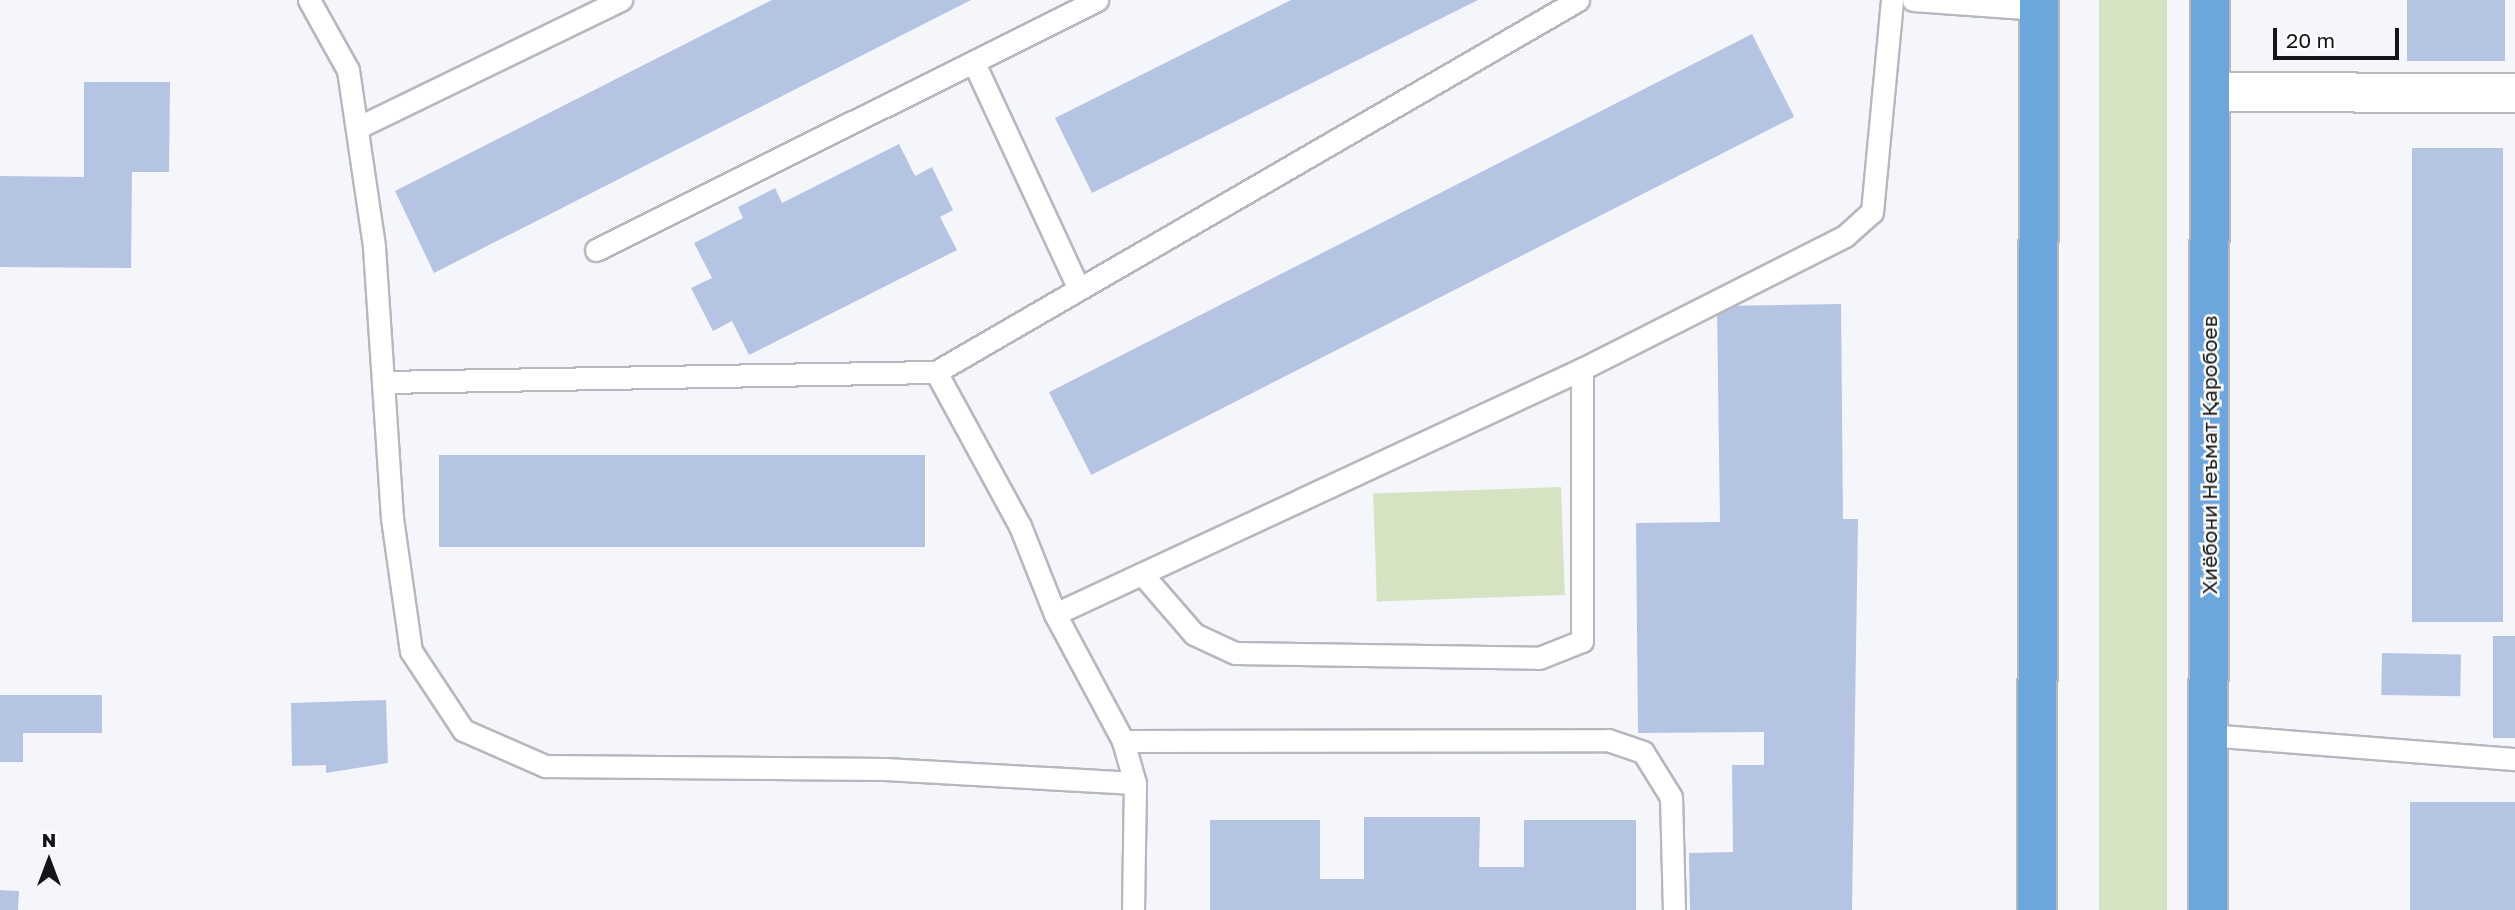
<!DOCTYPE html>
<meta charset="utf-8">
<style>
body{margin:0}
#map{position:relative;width:2515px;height:910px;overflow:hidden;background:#f4f6fc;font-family:"Golos Text",sans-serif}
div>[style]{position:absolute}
.green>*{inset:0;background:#d6e3c2;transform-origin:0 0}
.building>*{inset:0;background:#b6c4e3;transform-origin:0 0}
.roads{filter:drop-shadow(2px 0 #b6b8be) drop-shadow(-2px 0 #b6b8be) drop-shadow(0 2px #b6b8be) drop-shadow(0 -2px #b6b8be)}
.lane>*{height:21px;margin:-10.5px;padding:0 10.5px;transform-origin:10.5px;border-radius:10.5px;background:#fff}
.street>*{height:38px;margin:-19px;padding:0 19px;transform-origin:19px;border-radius:19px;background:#fff}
.highway>*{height:38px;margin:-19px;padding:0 19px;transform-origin:19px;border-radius:19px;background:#6da6dd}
span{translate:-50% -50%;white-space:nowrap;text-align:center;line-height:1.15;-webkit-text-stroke:5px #fff;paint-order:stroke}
.street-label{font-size:21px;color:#131416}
.north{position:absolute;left:14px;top:826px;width:70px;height:70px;-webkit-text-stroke:5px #fff;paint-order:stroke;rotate:0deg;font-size:19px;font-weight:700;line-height:28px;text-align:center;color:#131416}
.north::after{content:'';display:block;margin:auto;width:24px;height:32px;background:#131416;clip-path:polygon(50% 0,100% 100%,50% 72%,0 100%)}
.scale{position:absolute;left:2273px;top:28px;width:126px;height:32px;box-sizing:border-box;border:4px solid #131416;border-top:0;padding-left:9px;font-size:21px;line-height:24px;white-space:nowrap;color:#131416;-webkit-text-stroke:5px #fff;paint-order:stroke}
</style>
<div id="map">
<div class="green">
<i style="left:2099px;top:0;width:68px;height:910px"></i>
<i style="left:1561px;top:487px;width:108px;height:188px;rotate:88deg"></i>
</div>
<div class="building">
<i style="clip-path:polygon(772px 0,971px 0,434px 273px,395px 191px)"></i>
<i style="clip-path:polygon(1291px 0,1478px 0,1092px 193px,1055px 118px)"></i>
<i style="left:2407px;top:0;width:98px;height:61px"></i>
<i style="left:1752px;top:34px;width:93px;height:789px;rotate:63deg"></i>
<i style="clip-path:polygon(84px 82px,170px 82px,169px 172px,132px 172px,131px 268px,0 267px,0 176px,84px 177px)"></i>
<i style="clip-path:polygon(899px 144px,915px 176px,932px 167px,953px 210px,940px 217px,957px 250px,749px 355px,732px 321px,713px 331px,691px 288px,712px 278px,694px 243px,743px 218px,738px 207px,775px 188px,782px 203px)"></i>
<i style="left:2412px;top:148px;width:91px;height:474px"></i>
<i style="clip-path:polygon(1841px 304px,1843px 519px,1858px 519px,1852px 910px,1690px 910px,1689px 853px,1733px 852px,1732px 765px,1764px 765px,1764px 732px,1638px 733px,1636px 523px,1720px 522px,1717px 306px)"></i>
<i style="left:439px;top:455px;width:486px;height:92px"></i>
<i style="left:2493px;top:636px;width:22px;height:102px"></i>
<i style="left:2382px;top:653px;width:79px;height:42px;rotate:1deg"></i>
<i style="clip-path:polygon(0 695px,102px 695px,102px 733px,23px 733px,23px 762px,0 762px)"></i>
<i style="clip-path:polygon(386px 700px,388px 763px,326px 773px,326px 765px,292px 766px,291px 703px)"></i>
<i style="left:2410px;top:802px;width:105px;height:108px"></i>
<i style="clip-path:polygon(1364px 817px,1480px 817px,1479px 867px,1524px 867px,1524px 820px,1636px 820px,1636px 910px,1210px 910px,1210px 820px,1320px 820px,1320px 879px,1364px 879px)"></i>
<i style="left:0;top:890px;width:19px;height:20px;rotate:3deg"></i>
</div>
<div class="roads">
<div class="lane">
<i style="left:309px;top:0;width:80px;rotate:60.9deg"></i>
<i style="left:348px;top:70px;width:179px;rotate:81.6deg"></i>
<i style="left:374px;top:247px;width:272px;rotate:86.2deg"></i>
<i style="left:392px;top:518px;width:134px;rotate:81.9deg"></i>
<i style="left:411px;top:651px;width:95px;rotate:56.6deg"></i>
<i style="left:463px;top:730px;width:90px;rotate:23.7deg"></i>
<i style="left:545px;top:766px;width:340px;rotate:0.5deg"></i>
<i style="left:885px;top:769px;width:250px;rotate:3.2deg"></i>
<i style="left:1135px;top:783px;width:127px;rotate:90.9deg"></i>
<i style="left:1913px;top:0;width:126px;rotate:4.1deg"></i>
<i style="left:974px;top:63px;width:249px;rotate:65.1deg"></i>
<i style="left:363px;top:125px;width:287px;rotate:-25.9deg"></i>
<i style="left:596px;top:250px;width:560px;rotate:-26.52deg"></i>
<i style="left:936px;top:372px;width:175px;rotate:61.4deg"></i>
<i style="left:1020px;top:526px;width:95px;rotate:68.3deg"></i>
<i style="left:1055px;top:614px;width:144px;rotate:61.8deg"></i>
<i style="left:1123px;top:741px;width:44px;rotate:74.1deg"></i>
<i style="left:383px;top:382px;width:553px;rotate:-1.04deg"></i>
<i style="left:936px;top:372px;width:742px;rotate:-30.09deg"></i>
<i style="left:1142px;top:574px;width:79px;rotate:49.1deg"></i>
<i style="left:1194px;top:634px;width:45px;rotate:24.9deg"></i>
<i style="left:1235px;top:653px;width:304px;rotate:0.9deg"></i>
<i style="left:1539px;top:658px;width:46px;rotate:-21.6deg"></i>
<i style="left:1582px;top:641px;width:272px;rotate:-90deg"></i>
<i style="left:1055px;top:614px;width:581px;rotate:-24.93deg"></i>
<i style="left:1582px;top:369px;width:295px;rotate:-26.8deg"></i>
<i style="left:1845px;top:236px;width:36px;rotate:-42deg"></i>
<i style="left:1872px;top:212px;width:213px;rotate:-84.6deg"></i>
<i style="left:2209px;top:735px;width:307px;rotate:4.5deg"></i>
<i style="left:1123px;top:741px;width:485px;rotate:-0.1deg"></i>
<i style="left:1608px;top:740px;width:37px;rotate:19deg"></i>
<i style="left:1643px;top:752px;width:53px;rotate:58.1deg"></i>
<i style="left:1671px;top:797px;width:113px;rotate:88.5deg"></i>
</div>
<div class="street">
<i style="left:2210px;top:92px;width:305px;rotate:0.2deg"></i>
</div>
<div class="highway">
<i style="left:2037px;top:910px;width:910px;rotate:-89.87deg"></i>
<i style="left:2208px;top:910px;width:910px;rotate:-89.87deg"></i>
</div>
</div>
<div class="street-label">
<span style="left:2209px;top:455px;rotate:-90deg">Хиёбони Неъмат Қаробоев</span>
</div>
<div class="north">N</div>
<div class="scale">20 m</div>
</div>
